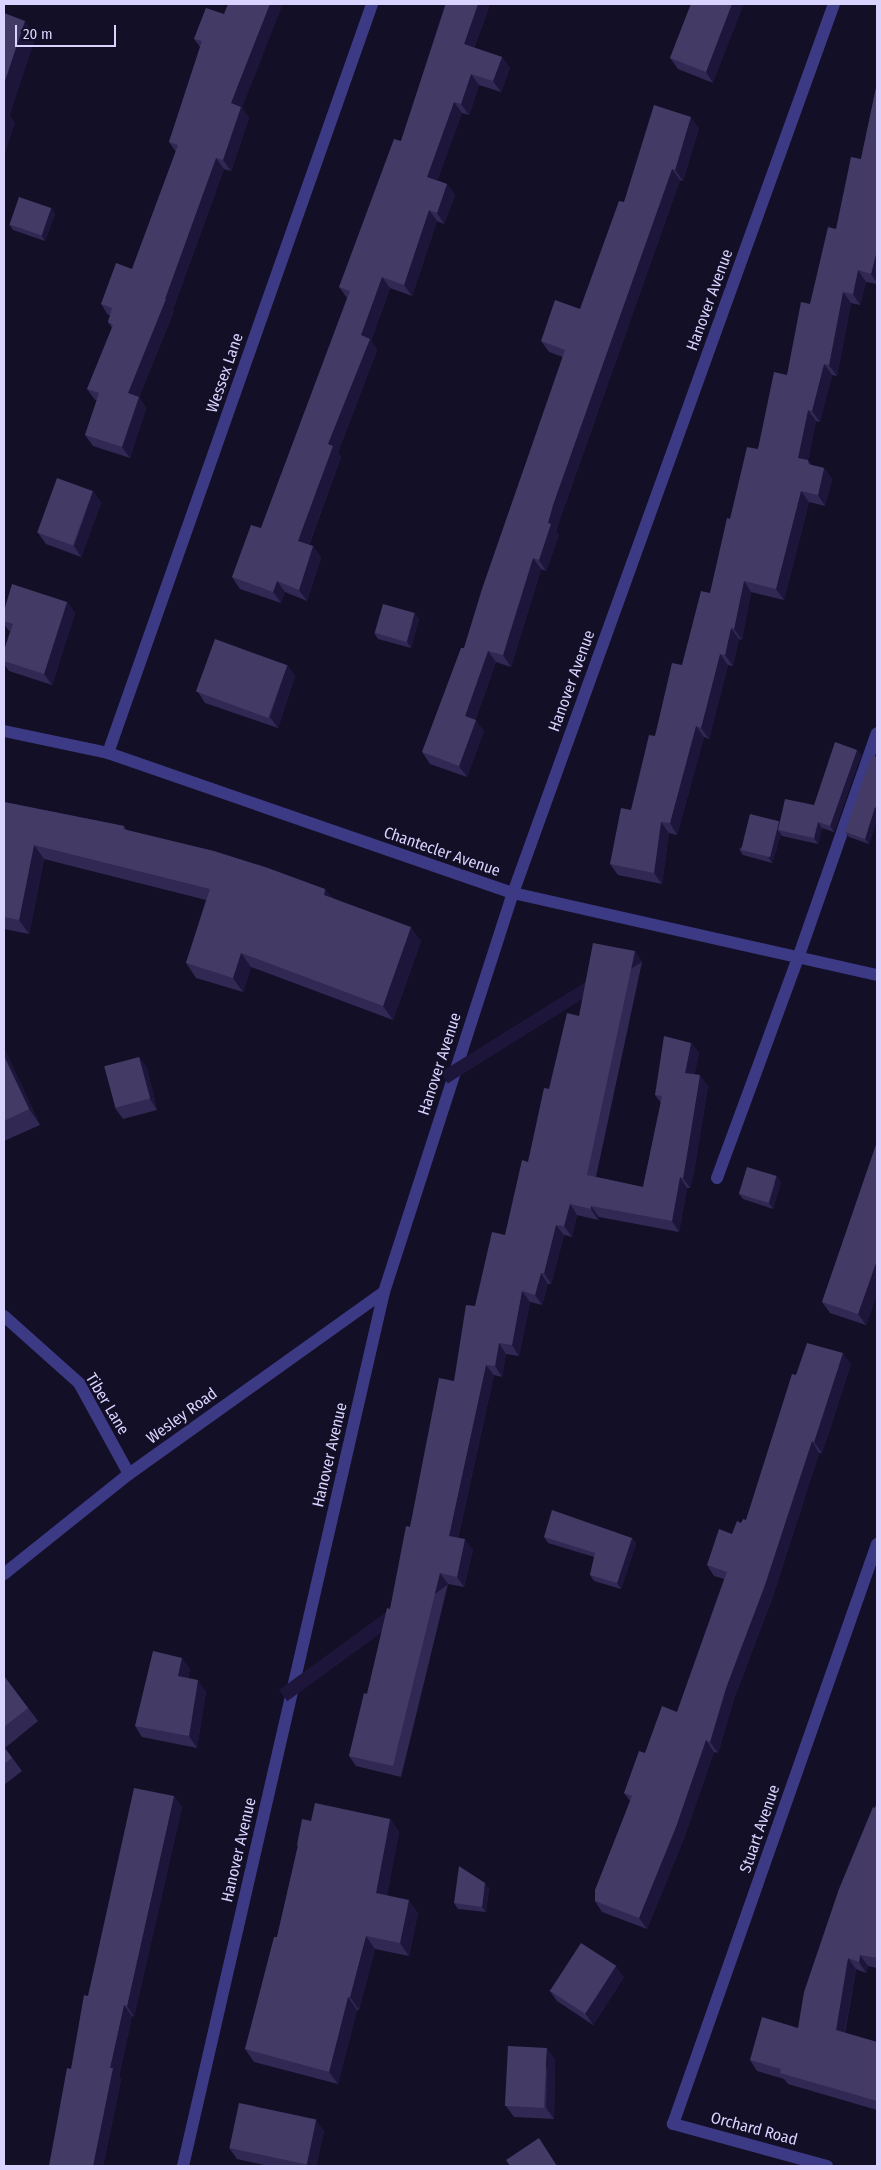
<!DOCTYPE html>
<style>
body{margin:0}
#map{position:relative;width:881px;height:2170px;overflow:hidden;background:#130f26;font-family:"Fira Sans Condensed",sans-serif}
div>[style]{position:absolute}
.lane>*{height:12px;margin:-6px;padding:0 6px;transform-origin:6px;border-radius:6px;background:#3d3a85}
.street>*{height:12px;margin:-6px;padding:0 6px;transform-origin:6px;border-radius:6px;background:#3d3a85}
.wall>*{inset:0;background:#312854}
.shaded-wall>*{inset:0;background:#1d163a;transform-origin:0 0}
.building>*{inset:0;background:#433a66;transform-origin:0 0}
span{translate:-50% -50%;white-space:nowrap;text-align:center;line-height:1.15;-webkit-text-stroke:4px #130f26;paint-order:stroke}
.street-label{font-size:16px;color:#d9d4ff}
.frame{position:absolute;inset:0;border:5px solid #d9d4ff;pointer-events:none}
.scale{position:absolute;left:15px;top:25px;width:101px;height:22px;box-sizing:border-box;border:2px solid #d9d4ff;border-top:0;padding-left:6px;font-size:15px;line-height:18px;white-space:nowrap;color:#d9d4ff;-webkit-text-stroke:4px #130f26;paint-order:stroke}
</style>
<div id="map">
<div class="lane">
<i style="left:717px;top:1178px;width:234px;rotate:-69.8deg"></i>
<i style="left:798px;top:958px;width:238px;rotate:-70.7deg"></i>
</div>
<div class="street">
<i style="left:4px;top:731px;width:106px;rotate:11.9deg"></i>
<i style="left:108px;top:753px;width:429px;rotate:19.1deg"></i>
<i style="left:513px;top:893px;width:373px;rotate:12.7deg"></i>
<i style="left:108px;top:753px;width:794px;rotate:-70.58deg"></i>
<i style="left:4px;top:1316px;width:101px;rotate:41.8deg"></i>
<i style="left:79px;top:1383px;width:104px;rotate:61.2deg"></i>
<i style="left:4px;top:1574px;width:160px;rotate:-38.7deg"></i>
<i style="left:129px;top:1474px;width:313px;rotate:-35.5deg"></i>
<i style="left:183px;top:2166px;width:897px;rotate:-77.05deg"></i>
<i style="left:384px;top:1292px;width:419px;rotate:-72.1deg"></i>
<i style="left:513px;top:893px;width:945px;rotate:-70.15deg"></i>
<i style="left:827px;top:2166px;width:160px;rotate:-164.7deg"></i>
<i style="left:673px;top:2124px;width:615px;rotate:-70.62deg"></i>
</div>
<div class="wall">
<i style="clip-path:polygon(443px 4px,490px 4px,474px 48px,502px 57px,510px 68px,501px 92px,479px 85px,469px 115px,462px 113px,437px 180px,447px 184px,455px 195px,444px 224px,437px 221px,412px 296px,390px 288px,371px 341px,377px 350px,338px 452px,341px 457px,309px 545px,313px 546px,321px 558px,307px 601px,285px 592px,281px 603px,240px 589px,232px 577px,261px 528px,347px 298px,339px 287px,401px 141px,445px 5px)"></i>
<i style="clip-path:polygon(691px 4px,713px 83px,678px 69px,670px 58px)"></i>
<i style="clip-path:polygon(206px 8px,242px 108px,249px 118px,231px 171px,224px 169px,173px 309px,174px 311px,139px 397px,146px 408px,130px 458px,93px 446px,85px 435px,97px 400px,95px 400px,87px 389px,112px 328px,108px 322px,110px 315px,108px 315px,101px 304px,132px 269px,176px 152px,169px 142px,200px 47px,194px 39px)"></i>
<i style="clip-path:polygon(877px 83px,877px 284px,866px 282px,860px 305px,851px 303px,837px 376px,832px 375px,820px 422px,816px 421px,808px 460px,811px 465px,824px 468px,832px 479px,825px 506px,809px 502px,784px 600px,751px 592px,742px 640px,739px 639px,733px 666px,728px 665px,709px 739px,704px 737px,677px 835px,669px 833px,662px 884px,618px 875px,610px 864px,631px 810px,655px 736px,710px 593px,730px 519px,787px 375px,810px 304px,861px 159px)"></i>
<i style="clip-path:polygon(699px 128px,683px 181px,680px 180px,561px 516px,556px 532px,559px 535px,546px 571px,541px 569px,511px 667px,496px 662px,475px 720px,484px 731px,467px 777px,430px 764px,422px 752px,464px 648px,563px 357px,549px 352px,541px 341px,580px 309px,624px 202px)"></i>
<i style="clip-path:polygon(51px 208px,55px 214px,45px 241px,13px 230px,9px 224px)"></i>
<i style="clip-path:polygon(93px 491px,101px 503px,81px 557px,46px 544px,38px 533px)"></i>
<i style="clip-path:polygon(67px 602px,75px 613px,52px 685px,9px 671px,4px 664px,4px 651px,10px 631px,9px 631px,4px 624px,4px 611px)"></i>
<i style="clip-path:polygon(419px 619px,411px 648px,378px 639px,374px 633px)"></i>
<i style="clip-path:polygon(287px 665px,295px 676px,278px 728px,205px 703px,198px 692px)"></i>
<i style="clip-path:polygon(857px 750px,861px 755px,834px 832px,822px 828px,818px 844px,782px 836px,781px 834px,772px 863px,743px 855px,739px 849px,780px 823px,814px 805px)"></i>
<i style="clip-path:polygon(877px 757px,877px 819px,869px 844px,849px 837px,845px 832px)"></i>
<i style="clip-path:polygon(4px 802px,124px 826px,126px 830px,325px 889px,331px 897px,421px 941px,393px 1020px,251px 967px,243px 992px,196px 978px,186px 963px,206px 900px,44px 859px,29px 934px,4px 929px)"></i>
<i style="clip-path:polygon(635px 951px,642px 962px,596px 1177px,643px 1187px,661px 1103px,655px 1095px,691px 1043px,699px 1053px,694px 1074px,708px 1086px,694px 1172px,690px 1188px,687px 1188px,679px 1232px,599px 1217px,598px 1220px,577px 1215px,572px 1237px,564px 1235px,551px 1284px,548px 1284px,542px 1305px,530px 1302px,519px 1356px,506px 1354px,502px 1377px,494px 1375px,458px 1538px,473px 1550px,464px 1587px,448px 1584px,401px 1777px,356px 1766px,349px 1756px,367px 1694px,390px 1609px,410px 1527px,454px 1381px,475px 1306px,505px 1235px,528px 1162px,549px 1089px,579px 1016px)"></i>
<i style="clip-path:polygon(4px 1048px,40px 1125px,4px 1141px)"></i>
<i style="clip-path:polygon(139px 1057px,147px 1068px,157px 1110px,123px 1119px,115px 1108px)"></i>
<i style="clip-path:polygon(877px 1142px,877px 1294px,866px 1325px,830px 1313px,822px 1302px)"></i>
<i style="clip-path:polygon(781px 1182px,773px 1209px,743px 1199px,739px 1194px)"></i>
<i style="clip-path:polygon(851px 1364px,822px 1453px,819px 1453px,773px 1596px,734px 1699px,718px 1753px,714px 1752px,684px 1838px,647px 1929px,602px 1912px,595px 1901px,630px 1801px,624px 1793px,645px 1753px,677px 1712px,724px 1579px,714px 1576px,707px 1565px,732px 1534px,741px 1523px,746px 1520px,796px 1375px)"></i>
<i style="clip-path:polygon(544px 1537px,632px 1538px,636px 1544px,621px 1589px,594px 1581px,590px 1575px,594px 1557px,548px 1543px)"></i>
<i style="clip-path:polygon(190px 1669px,188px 1678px,206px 1691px,197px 1748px,142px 1737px,135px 1726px)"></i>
<i style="clip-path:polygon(4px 1676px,38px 1721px,5px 1748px,22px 1771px,4px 1785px)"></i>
<i style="clip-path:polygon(174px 1796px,182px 1807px,134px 2017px,132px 2016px,119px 2076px,121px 2080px,103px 2166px,49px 2166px,88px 1996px)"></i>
<i style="clip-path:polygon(877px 1802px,877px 1968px,868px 1966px,866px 1973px,856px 1969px,845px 2033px,877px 2042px,877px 2110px,788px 2084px,784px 2079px,757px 2071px,750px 2060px,798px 2028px)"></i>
<i style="clip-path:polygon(390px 1819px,399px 1832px,387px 1895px,418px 1913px,409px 1956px,375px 1949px,359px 2010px,357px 2010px,338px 2084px,254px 2062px,245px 2049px,277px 1937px,298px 1847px,297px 1845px,311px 1821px)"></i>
<i style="clip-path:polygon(489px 1888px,486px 1912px,458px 1909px,454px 1903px)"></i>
<i style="clip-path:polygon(624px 1977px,593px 2025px,557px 2001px,549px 1990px)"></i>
<i style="clip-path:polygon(555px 2059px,554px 2119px,514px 2117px,506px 2106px)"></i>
<i style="clip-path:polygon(324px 2131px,316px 2166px,269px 2166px,237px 2159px,229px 2148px)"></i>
</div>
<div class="shaded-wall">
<i style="clip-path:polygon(270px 4px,283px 4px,242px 108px,249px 118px,231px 171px,223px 160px,231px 103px)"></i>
<i style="clip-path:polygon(478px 4px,490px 4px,471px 55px,464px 44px)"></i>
<i style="clip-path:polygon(732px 4px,744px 4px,713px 83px,706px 72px)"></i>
<i style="clip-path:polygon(25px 21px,36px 36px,10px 115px,15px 123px,4px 156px,4px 84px)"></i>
<i style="clip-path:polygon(502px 57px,510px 68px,501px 92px,493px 81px)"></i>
<i style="clip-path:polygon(471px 74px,479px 85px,469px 115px,461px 104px)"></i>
<i style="clip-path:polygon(454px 102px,462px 113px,435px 188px,427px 177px)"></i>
<i style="clip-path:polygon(691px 117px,699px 128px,683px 181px,675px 170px)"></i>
<i style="clip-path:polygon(216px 158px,224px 169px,173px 309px,174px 311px,139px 397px,146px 408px,130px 458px,122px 447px,128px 393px,165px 299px)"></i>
<i style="clip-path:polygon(672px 169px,680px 180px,561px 516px,556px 532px,559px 535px,546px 571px,539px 560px,548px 523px,553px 505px)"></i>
<i style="clip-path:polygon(447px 184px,455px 195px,444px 224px,437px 213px)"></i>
<i style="clip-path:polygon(51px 208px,55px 214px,45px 241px,41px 235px)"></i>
<i style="clip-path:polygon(429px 210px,437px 221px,412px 296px,404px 285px)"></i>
<i style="clip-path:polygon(877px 250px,877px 283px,871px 274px)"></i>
<i style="clip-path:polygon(858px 270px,866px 282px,860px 305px,853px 294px)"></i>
<i style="clip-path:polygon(382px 277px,390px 288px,371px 341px,377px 350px,338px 452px,341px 457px,306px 552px,298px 541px,361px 335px)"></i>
<i style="clip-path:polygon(843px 292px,851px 303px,837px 376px,829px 365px)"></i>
<i style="clip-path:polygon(824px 364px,832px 375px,820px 422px,812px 411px)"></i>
<i style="clip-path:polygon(808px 410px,816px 421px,806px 469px,798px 458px)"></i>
<i style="clip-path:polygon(824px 468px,832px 479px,825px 506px,818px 495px)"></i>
<i style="clip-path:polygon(93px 491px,101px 503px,81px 557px,74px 546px)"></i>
<i style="clip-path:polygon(801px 491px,809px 502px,784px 600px,776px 589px)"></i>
<i style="clip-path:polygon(313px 546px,321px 558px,307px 601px,299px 590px)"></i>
<i style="clip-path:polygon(533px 558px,541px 569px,511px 667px,503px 655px)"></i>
<i style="clip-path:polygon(277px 581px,285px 592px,281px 603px,273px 592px)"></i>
<i style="clip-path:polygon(744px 581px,751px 592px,742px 640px,734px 629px)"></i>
<i style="clip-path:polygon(67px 602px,75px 613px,52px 685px,44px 674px)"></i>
<i style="clip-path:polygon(415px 613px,419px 619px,411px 648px,407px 642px)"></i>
<i style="clip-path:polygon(731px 628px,739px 639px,733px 666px,725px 655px)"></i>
<i style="clip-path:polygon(488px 651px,496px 662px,472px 727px,465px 716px)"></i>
<i style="clip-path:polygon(720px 654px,728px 665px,709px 739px,701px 728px)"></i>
<i style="clip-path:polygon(287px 665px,295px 676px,278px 728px,270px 717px)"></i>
<i style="clip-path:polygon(476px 720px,484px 731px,467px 777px,459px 766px)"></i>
<i style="clip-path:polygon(696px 726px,704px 737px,677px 835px,670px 823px)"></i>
<i style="clip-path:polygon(857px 750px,861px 755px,834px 832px,830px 826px)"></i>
<i style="clip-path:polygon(875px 807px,877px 810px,877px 819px,869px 844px,865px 839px)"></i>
<i style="clip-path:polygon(779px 821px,783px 827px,778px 830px,781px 834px,772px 863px,768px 857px)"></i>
<i style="clip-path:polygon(661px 822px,669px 833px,662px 884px,654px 873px)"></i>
<i style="clip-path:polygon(818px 822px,822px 828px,818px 844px,814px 838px)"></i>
<i style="clip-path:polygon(34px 845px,44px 859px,29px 934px,19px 920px)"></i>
<i style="clip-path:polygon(325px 889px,335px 903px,324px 895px)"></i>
<i style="clip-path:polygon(411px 927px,421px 941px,393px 1020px,383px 1006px)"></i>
<i style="left:635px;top:951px;width:13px;height:229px;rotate:58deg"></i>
<i style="clip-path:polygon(241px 953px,251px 967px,243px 992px,233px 978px)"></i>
<i style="clip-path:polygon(691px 1043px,699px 1053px,693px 1084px,685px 1073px)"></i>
<i style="clip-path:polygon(4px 1048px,40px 1125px,29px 1109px,4px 1056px)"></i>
<i style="clip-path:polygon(139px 1057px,147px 1068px,157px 1110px,150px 1099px)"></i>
<i style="clip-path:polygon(700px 1075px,708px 1086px,694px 1172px,690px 1188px,683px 1178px)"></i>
<i style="clip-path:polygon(777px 1176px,781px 1182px,773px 1209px,769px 1203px)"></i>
<i style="clip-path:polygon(680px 1177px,687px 1188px,679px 1232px,672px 1221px)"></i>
<i style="clip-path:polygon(570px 1204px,577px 1215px,572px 1237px,564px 1226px)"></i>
<i style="clip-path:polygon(591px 1206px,599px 1217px,598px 1220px,591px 1209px)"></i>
<i style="clip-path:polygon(556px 1225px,564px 1235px,551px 1284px,544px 1273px)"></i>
<i style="clip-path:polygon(877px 1260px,877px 1294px,866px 1325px,858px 1314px)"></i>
<i style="clip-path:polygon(541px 1273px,548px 1284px,542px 1305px,535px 1295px)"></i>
<i style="clip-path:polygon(522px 1291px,530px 1302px,519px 1356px,512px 1345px)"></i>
<i style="clip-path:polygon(499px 1343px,506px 1354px,502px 1377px,495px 1366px)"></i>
<i style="clip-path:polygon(843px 1353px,851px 1364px,822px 1453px,814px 1442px)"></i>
<i style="clip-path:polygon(486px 1365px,494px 1375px,456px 1546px,449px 1536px)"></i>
<i style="clip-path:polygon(812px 1441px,819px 1453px,773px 1596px,734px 1699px,718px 1753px,710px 1742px,726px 1688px)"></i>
<i style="clip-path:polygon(632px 1538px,636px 1544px,621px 1589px,617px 1583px)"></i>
<i style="clip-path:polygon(465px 1539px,473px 1550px,464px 1587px,457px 1577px)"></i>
<i style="left:440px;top:1573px;width:14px;height:199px;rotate:54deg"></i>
<i style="clip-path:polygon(182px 1658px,190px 1669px,186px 1687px,178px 1676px)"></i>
<i style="clip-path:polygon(198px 1680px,206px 1691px,197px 1748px,189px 1736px)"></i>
<i style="clip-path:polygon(706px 1740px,714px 1752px,684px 1838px,647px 1929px,639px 1918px)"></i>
<i style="clip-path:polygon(174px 1796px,182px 1807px,134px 2017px,127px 2006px)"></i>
<i style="clip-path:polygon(390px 1819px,399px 1832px,385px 1906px,376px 1893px)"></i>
<i style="clip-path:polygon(485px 1883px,489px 1888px,486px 1912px,482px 1907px)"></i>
<i style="clip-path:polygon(409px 1900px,418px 1913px,409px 1956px,400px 1943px)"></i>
<i style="clip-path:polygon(366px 1936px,375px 1949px,359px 2010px,350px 1997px)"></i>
<i style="clip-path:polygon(860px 1955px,868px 1966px,866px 1973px,859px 1962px)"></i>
<i style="clip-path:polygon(848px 1958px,856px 1969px,843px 2041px,836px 2030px)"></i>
<i style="clip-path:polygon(616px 1966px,624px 1977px,593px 2025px,585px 2013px)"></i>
<i style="clip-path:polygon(348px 1997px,357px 2010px,338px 2084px,329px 2072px)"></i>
<i style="clip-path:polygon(124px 2005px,132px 2016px,119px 2076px,121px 2080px,103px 2166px,93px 2166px,110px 2068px)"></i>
<i style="clip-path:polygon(547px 2048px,555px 2059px,554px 2119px,546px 2108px)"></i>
<i style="clip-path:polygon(316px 2120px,324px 2131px,316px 2166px,307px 2166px,306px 2165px)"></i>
</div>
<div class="building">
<i style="clip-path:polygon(228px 4px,270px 4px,231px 103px,241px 107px,223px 160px,216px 158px,165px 299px,166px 299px,128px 393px,139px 397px,122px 447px,85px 435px,99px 393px,87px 389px,113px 325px,108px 322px,112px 308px,101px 304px,116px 263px,132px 269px,178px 145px,169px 142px,202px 41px,194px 39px,206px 8px,224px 14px)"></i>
<i style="clip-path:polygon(446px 4px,478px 4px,464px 44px,502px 57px,493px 81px,471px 74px,461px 104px,454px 102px,427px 177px,447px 184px,437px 213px,429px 210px,404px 285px,382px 277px,361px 335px,370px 339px,328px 444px,333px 446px,298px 541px,313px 546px,299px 590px,277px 581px,273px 592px,232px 577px,251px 525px,261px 528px,350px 291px,339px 287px,394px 139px,401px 141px)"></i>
<i style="clip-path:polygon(691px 4px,732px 4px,706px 72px,670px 58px)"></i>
<i style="clip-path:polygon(4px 13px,25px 21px,4px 84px)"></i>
<i style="clip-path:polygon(877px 83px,877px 250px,871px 274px,858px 270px,853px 294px,843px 292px,829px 365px,824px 364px,812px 411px,808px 410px,798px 458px,808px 460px,808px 464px,824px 468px,818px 495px,801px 491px,776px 589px,744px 581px,734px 629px,731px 628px,725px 655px,720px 654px,701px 728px,696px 726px,670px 823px,661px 822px,654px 873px,610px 864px,621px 808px,631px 810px,649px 735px,655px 736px,672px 663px,682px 665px,701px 591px,710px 593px,727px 518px,730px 519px,747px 447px,758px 449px,774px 372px,787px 375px,801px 302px,810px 304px,828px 227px,836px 229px,851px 157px,861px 159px)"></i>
<i style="clip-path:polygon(654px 105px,691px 117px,675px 170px,672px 169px,553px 505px,548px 523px,551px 524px,539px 560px,533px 558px,503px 655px,488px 651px,465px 716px,476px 720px,459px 766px,422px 752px,461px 648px,464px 648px,482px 589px,565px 350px,541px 341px,555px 300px,580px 309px,619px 201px,624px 202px)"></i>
<i style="left:19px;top:197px;width:34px;height:29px;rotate:19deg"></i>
<i style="left:57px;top:478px;width:38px;height:58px;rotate:20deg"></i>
<i style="clip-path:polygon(12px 584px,67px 602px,44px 674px,4px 661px,4px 651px,13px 624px,4px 621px,4px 611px)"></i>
<i style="left:383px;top:604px;width:33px;height:30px;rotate:16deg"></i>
<i style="left:215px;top:639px;width:77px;height:56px;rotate:20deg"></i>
<i style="clip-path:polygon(835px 742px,857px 750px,830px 826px,818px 822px,814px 838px,778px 830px,785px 799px,814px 805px)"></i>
<i style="clip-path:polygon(872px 755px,877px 757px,877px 808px,875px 807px,865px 839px,845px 832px)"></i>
<i style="clip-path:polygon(4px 802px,124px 826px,123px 829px,214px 851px,268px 868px,325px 889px,324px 895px,411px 927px,383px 1006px,241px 953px,233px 978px,186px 963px,210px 889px,34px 845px,19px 920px,4px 917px)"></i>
<i style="left:750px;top:814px;width:30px;height:37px;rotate:14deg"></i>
<i style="clip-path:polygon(593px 943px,635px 951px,587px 1175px,643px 1187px,662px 1096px,655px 1095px,664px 1036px,691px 1043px,685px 1073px,700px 1075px,686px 1161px,683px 1178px,680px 1177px,672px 1221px,591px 1206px,591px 1209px,570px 1204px,564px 1226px,556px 1225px,544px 1273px,541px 1273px,535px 1295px,522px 1291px,512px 1345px,499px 1343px,495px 1366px,486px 1365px,449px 1536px,465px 1539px,457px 1577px,440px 1573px,393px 1766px,349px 1756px,364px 1693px,367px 1694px,387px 1608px,390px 1609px,406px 1526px,410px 1527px,439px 1378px,454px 1381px,466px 1305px,475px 1306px,492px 1232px,505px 1235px,522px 1160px,528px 1162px,544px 1088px,549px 1089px,567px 1013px,579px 1016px)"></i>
<i style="clip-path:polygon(4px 1056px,29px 1109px,4px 1121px)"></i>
<i style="left:139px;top:1057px;width:43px;height:36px;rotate:75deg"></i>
<i style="clip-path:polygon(877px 1142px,877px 1260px,858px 1314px,822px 1302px)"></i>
<i style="left:747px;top:1167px;width:31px;height:28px;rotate:17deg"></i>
<i style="clip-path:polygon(807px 1343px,843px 1353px,814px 1442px,812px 1441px,765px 1585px,726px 1688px,710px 1742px,706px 1740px,676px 1827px,639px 1918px,595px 1901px,595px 1890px,632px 1796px,624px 1793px,639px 1751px,645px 1753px,662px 1706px,677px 1712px,727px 1572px,707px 1565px,719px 1529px,732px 1534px,737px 1521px,741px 1523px,743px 1519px,746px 1520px,792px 1374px,796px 1375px)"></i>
<i style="clip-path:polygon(552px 1510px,632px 1538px,617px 1583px,590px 1575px,595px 1553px,544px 1537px)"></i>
<i style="clip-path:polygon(153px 1651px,182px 1658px,178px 1676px,198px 1680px,189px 1736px,135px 1726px)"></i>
<i style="clip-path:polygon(4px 1676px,28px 1708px,4px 1727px)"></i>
<i style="clip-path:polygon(4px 1747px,12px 1758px,4px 1764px)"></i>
<i style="clip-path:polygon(134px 1788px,174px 1796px,127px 2006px,124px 2005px,110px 2068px,113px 2068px,93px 2166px,49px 2166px,67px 2068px,71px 2069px,84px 1995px,88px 1996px)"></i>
<i style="clip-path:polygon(877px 1802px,877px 1958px,860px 1955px,859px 1962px,848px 1958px,836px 2030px,877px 2042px,877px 2101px,780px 2073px,781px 2069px,750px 2060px,762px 2017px,798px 2028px,804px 1992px,839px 1889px,873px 1807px,875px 1808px)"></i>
<i style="clip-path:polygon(315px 1803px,390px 1819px,376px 1893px,409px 1900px,400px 1943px,366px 1936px,350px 1997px,348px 1997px,329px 2072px,245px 2049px,274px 1937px,277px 1937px,298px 1845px,297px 1845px,302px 1819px,311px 1821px)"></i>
<i style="clip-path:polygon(459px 1866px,485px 1883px,482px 1907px,454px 1903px)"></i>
<i style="left:581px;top:1943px;width:42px;height:57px;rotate:33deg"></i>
<i style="left:508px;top:2046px;width:39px;height:60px;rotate:3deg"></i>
<i style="left:239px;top:2103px;width:79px;height:46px;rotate:12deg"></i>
<i style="clip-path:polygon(539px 2138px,557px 2166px,510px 2166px,506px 2160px)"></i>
</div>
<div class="street-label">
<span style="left:710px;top:300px;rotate:-70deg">Hanover Avenue</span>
<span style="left:225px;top:373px;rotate:-71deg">Wessex Lane</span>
<span style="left:572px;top:681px;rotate:-70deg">Hanover Avenue</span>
<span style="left:442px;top:852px;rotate:19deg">Chantecler Avenue</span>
<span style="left:440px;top:1064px;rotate:-72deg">Hanover Avenue</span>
<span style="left:107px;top:1404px;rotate:59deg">Tiber Lane</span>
<span style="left:182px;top:1416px;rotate:-36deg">Wesley Road</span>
<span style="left:330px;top:1455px;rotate:-77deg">Hanover Avenue</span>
<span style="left:760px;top:1829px;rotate:-71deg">Stuart Avenue</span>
<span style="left:239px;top:1850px;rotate:-77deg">Hanover Avenue</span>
<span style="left:754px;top:2129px;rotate:15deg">Orchard Road</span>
</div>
<div class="frame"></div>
<div class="scale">20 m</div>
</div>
